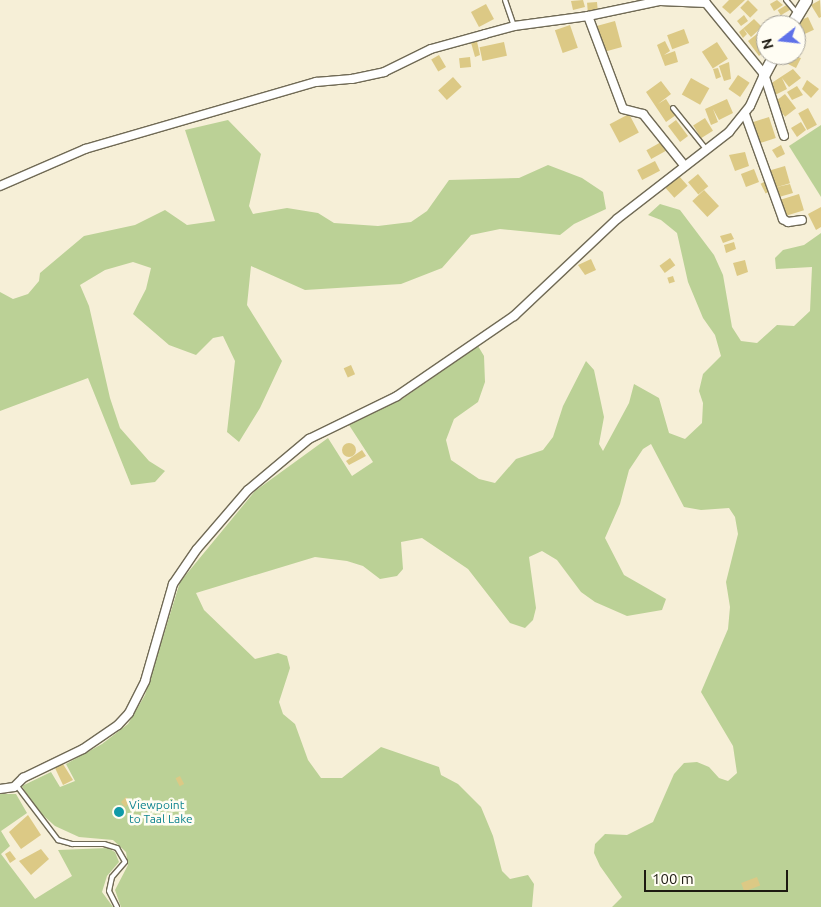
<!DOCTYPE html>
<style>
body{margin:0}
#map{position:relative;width:821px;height:907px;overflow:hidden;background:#f6efd7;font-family:Ubuntu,sans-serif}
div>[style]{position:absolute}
.green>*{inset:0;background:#bbd196}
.building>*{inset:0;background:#dcc985;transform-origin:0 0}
.round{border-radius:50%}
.roads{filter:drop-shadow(1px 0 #706a55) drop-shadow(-1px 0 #706a55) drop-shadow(0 1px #706a55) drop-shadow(0 -1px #706a55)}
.lane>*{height:4px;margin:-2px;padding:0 2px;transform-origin:2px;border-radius:2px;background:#fff}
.street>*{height:8px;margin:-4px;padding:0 4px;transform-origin:4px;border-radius:4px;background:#fff}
.secondary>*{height:11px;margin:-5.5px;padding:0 5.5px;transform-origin:5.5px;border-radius:5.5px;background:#fff}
.dots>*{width:14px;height:14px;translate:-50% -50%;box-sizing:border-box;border:2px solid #fffdf3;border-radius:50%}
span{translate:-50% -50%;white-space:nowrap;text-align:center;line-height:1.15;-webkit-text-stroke:5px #fffdf3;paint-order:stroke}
.culture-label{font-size:12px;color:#0d838f}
.left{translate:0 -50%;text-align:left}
.north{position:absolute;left:756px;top:15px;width:50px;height:50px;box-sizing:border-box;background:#fffdf3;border:1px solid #a5a299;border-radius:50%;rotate:254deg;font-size:14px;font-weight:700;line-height:20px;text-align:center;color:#1d1a11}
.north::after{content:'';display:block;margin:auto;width:18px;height:22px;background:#5e71e9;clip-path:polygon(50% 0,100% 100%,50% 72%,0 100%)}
.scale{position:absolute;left:644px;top:870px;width:144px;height:22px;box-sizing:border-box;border:2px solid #1d1a11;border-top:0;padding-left:6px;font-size:15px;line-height:18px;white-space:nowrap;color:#1d1a11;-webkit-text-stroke:4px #fffdf3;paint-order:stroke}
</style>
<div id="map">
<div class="green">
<i style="clip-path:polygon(228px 120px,261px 154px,249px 206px,253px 214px,287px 208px,318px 213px,334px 223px,378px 226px,411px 222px,427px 211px,449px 180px,519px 178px,548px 165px,582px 178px,603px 192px,606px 209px,574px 224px,560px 235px,500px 229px,471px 235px,442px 268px,401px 284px,305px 290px,251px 266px,247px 305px,282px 361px,260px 408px,239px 442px,227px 432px,235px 361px,223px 336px,213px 338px,196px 355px,169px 345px,133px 314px,146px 289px,151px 268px,133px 262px,105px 270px,80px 285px,89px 306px,110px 398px,120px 428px,149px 461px,165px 471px,155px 482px,131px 485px,88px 378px,0 411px,0 292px,13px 299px,28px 294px,39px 281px,40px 273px,84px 236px,135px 225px,165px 210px,187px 225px,215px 221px,185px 130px)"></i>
<i style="clip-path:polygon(821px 125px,821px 197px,789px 146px)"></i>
<i style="clip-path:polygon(660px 204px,680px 210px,714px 255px,723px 275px,732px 327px,741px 341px,757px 343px,777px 325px,794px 326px,810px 311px,812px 267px,776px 269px,775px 258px,783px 250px,804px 245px,821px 233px,821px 907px,612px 907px,622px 897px,600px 866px,594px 853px,595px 844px,605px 834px,627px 835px,653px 822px,674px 774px,684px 763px,697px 762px,709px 767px,719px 778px,728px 781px,737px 773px,733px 746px,701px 692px,728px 629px,730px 607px,726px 582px,738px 534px,735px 517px,729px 508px,701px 510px,684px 507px,651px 444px,643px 449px,629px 470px,620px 504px,605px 538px,624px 575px,666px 599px,662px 610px,627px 616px,595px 602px,581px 592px,557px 560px,542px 551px,529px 557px,536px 608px,533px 620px,525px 628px,510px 623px,468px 569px,422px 538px,401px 542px,403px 569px,397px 576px,380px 579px,363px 566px,347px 561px,315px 557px,196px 593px,204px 610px,255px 659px,278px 653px,287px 656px,290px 668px,279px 702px,283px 714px,295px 724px,308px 760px,321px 778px,342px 778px,381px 747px,439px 767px,441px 775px,458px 784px,481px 807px,493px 836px,502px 871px,510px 879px,528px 875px,534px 884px,532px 907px,121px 907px,115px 890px,128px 865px,126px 852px,113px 840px,79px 837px,55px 826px,34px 807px,22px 786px,51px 772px,60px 787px,75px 781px,66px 764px,102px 744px,128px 724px,145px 695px,180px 582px,255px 491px,328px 438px,352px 476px,373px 462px,349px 425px,402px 399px,478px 346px,484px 356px,485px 382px,478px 402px,454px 419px,446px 440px,451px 460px,479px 479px,495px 483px,516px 459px,543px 450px,553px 437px,563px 406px,586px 361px,594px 370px,604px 417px,599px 444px,603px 451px,629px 403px,634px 384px,659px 398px,669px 433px,685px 439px,702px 423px,703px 403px,699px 391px,703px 374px,721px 356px,715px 335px,703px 318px,688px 282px,677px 233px,661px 220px,648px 215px)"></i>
<i style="clip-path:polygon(0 794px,16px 794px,27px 813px,1px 831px,10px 846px,1px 854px,35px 899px,72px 876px,58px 850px,108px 848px,115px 852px,119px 862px,107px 876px,102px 892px,113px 907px,0 907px)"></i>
</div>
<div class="building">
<i style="clip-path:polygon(583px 0,585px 7px,573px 10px,571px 1px)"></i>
<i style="clip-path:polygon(729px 0,745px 0,730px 14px,722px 7px)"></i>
<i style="left:748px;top:0;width:14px;height:11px;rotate:45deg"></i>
<i style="clip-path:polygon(777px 0,783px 5px,774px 11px,770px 4px)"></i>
<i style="clip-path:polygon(820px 0,821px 17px,819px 18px,811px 5px)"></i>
<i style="left:597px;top:2px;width:11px;height:10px;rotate:85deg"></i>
<i style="left:486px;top:4px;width:17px;height:17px;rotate:62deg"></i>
<i style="left:788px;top:4px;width:6px;height:12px;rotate:59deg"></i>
<i style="clip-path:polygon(744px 15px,748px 21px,741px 26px,737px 21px)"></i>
<i style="left:808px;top:17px;width:14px;height:12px;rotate:65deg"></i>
<i style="clip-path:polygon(754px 19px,762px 27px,751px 37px,743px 28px,747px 34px,743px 38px,739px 32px)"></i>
<i style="left:615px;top:21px;width:27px;height:19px;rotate:75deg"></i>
<i style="left:570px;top:25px;width:24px;height:16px;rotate:71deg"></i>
<i style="clip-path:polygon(766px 25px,766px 40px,765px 41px,758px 31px)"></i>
<i style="left:684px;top:29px;width:15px;height:18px;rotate:70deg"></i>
<i style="clip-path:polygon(757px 34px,766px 45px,766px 50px,759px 56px,748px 41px)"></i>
<i style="clip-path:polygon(476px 37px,480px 55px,475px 57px,470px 39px)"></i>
<i style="clip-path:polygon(796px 40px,803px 44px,798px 54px,796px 53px)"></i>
<i style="clip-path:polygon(665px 41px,670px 51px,664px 55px,675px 51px,678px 62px,665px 66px,657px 45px)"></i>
<i style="left:504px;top:42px;width:14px;height:25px;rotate:78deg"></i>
<i style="left:717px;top:42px;width:20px;height:18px;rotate:57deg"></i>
<i style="left:439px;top:55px;width:14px;height:9px;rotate:60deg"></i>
<i style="clip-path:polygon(788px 55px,801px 58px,796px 68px,784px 62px)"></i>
<i style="left:470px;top:57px;width:10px;height:11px;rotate:84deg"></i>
<i style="clip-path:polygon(729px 62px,731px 79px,724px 81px,719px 66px)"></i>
<i style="clip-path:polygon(718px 68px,721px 77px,716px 79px,713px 69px)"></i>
<i style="clip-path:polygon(793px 69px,801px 78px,789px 87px,782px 78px,787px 89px,775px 95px,770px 84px)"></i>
<i style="left:738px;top:75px;width:14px;height:17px;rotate:34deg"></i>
<i style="left:453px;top:77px;width:13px;height:20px;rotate:48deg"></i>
<i style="left:691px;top:78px;width:21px;height:19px;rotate:29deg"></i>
<i style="clip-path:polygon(807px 80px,819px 89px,811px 98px,802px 89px)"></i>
<i style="clip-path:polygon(661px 81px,671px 94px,658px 104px,666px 99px,676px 115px,666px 122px,646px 92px)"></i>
<i style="clip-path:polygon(797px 86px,803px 95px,792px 100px,787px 92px)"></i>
<i style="left:785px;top:94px;width:18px;height:14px;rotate:52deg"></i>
<i style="clip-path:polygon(727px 99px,733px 113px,719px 120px,713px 109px,718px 122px,711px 125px,705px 109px)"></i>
<i style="left:808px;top:108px;width:19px;height:11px;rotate:62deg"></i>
<i style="left:629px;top:114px;width:21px;height:22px;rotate:62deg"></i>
<i style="left:769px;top:117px;width:22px;height:18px;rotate:72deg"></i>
<i style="left:705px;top:118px;width:15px;height:14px;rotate:58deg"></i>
<i style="left:676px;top:120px;width:20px;height:10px;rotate:53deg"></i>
<i style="clip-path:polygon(801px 122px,806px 130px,797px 137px,791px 128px)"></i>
<i style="left:663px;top:141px;width:10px;height:19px;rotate:61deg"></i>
<i style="clip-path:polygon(781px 145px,785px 154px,777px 158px,772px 150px)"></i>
<i style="clip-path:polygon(745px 152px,749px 166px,735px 171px,729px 155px)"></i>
<i style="left:655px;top:161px;width:11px;height:20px;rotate:63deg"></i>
<i style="left:785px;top:166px;width:18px;height:15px;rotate:74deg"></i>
<i style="left:754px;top:169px;width:14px;height:14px;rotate:69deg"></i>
<i style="left:698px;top:174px;width:16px;height:13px;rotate:50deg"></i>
<i style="left:679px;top:176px;width:13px;height:18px;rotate:48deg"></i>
<i style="left:766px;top:181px;width:11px;height:6px;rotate:63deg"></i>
<i style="clip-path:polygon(790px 184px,793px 193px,779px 197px,777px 187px)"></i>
<i style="left:704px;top:190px;width:22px;height:16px;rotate:47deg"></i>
<i style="left:799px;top:194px;width:17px;height:22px;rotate:73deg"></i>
<i style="clip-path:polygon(821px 207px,821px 227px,816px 230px,808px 214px)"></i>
<i style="clip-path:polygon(731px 233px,734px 239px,723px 243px,720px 236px)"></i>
<i style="clip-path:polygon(734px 242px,736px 249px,726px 253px,724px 245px)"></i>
<i style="left:670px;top:258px;width:9px;height:13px;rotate:54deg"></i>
<i style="clip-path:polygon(591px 259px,596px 270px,585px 275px,578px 265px)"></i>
<i style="clip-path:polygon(745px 260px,748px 272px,737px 276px,733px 263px)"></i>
<i style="left:673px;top:276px;width:6px;height:6px;rotate:72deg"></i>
<i style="left:351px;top:365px;width:10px;height:8px;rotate:66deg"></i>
<i class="round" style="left:342px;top:443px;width:14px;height:14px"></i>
<i style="clip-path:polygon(362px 450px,366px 456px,349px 465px,346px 461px)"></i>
<i style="clip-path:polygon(63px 764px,73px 780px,63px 785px,55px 768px)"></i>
<i style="left:180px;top:776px;width:9px;height:5px;rotate:63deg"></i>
<i style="clip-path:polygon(126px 797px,131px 802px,125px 807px,121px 802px)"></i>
<i style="clip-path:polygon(28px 815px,41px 835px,21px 849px,9px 832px)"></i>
<i style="clip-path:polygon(41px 849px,49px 859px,31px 875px,19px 861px)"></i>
<i style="clip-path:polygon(10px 851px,16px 859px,10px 863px,5px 854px)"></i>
<i style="left:757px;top:877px;width:9px;height:17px;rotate:69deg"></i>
</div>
<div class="roads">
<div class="lane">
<i style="left:505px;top:0;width:28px;rotate:71deg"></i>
<i style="left:786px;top:0;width:16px;rotate:50deg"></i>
<i style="left:673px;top:108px;width:53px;rotate:51.2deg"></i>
<i style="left:17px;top:786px;width:68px;rotate:52.8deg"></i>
<i style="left:58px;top:840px;width:15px;rotate:16deg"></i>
<i style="left:72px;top:844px;width:32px"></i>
<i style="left:104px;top:844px;width:14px;rotate:17deg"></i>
<i style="left:117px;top:848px;width:16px;rotate:60deg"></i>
<i style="left:125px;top:862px;width:20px;rotate:131deg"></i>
<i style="left:112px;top:877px;width:14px;rotate:102deg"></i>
<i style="left:109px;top:891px;width:18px;rotate:63deg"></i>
</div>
<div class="street">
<i style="left:588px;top:16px;width:99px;rotate:69.4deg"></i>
<i style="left:623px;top:109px;width:21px;rotate:14deg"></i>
<i style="left:643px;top:114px;width:65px;rotate:51.2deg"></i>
<i style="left:745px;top:114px;width:112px;rotate:70.1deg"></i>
<i style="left:783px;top:219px;width:6px;rotate:31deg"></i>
<i style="left:788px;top:222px;width:14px;rotate:-8deg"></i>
<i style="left:0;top:186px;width:93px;rotate:-23.5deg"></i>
<i style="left:85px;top:149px;width:241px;rotate:-16.2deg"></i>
<i style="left:316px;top:82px;width:36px;rotate:-5deg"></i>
<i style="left:352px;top:79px;width:33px;rotate:-12deg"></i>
<i style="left:384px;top:72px;width:52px;rotate:-26.1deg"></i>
<i style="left:431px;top:49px;width:56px;rotate:-15.5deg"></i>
<i style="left:485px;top:34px;width:30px;rotate:-15deg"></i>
<i style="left:514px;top:26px;width:75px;rotate:-7.7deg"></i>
<i style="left:588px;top:16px;width:74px;rotate:-11.8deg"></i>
<i style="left:660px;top:1px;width:46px;rotate:2.5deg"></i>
<i style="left:706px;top:3px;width:92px;rotate:50.8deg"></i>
<i style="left:764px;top:74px;width:65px;rotate:72.1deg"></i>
<i style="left:0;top:789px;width:14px;rotate:-8deg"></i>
<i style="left:14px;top:787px;width:13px;rotate:-45deg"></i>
<i style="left:23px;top:778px;width:67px;rotate:-25.8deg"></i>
<i style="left:83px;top:749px;width:42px;rotate:-34.4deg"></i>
<i style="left:118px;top:725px;width:16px;rotate:-47deg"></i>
<i style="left:129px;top:713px;width:36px;rotate:-63deg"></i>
<i style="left:145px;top:681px;width:101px;rotate:-73.9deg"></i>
<i style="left:173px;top:584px;width:42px;rotate:-55.6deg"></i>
<i style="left:197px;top:549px;width:78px;rotate:-49.2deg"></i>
<i style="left:248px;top:490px;width:80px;rotate:-39.9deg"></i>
<i style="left:309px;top:439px;width:98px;rotate:-26deg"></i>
<i style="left:397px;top:396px;width:142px;rotate:-34.4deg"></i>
<i style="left:514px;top:316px;width:141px;rotate:-43.3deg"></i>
<i style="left:617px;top:219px;width:142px;rotate:-37.8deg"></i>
<i style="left:729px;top:132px;width:33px;rotate:-51deg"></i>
<i style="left:750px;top:106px;width:35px;rotate:-66deg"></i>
</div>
<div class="secondary">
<i style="left:791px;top:25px;width:29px;rotate:-59deg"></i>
<i style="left:764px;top:74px;width:21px;rotate:-62deg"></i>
</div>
</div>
<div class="dots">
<i style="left:119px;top:812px;background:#0f9aa8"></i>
</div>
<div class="culture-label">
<span class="left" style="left:129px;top:812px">Viewpoint<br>to Taal Lake</span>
</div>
<div class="north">N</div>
<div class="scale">100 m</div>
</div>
